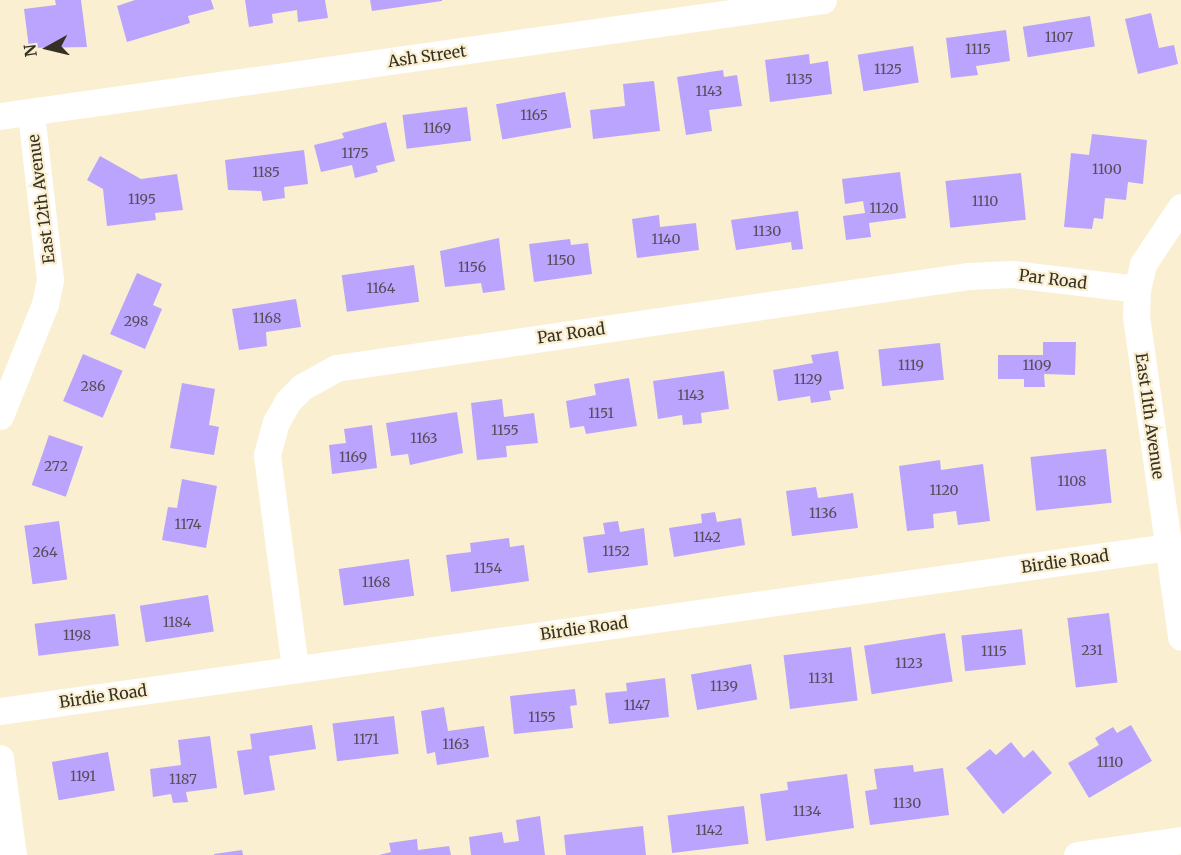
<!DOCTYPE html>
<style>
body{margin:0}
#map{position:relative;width:1181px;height:855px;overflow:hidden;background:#faefd1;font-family:Merriweather,serif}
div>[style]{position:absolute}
.building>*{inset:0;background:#bba4fd;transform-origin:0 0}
.minor>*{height:27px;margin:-13.5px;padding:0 13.5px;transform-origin:13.5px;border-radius:13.5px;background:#fff}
span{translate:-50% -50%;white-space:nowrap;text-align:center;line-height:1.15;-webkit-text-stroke:4.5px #faefd1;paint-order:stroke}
.number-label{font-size:14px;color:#564d5a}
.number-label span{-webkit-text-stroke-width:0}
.street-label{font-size:16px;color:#343024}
.north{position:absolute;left:18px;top:18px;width:60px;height:60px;-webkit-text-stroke:4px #faefd1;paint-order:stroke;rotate:262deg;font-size:16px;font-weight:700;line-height:24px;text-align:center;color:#343024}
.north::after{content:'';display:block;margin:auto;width:21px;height:27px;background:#343024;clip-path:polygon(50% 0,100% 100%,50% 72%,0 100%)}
</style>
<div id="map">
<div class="building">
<i style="clip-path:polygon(55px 0,81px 0,87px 47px,29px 48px,24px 9px,56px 5px)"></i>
<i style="clip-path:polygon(135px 0,211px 0,214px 9px,188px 16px,190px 23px,127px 42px,117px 6px)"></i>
<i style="clip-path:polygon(245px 0,325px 0,328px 18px,298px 22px,297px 10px,272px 14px,273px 23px,249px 27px)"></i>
<i style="clip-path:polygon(370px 0,442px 0,442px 1px,372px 11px)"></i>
<i style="clip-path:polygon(1151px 13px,1159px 48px,1174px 45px,1178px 64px,1138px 74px,1125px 19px)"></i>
<i style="left:1090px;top:16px;width:31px;height:68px;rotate:81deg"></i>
<i style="clip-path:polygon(1006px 30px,1010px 61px,976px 66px,978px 75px,951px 78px,946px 38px)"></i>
<i style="left:913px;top:46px;width:37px;height:56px;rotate:81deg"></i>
<i style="clip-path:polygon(809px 54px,810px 64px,828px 61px,832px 94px,770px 102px,765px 60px)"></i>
<i style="clip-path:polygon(723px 70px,724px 77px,737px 75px,742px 106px,709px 110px,712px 131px,686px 135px,677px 77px)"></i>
<i style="clip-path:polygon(654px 81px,660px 131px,593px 139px,590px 110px,625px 106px,623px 84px)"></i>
<i style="left:565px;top:92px;width:36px;height:70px;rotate:80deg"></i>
<i style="left:467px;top:107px;width:34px;height:65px;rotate:83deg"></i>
<i style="clip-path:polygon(386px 122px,395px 161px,376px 166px,378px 172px,355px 178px,352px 165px,321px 172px,314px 145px,344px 138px,342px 133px)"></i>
<i style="clip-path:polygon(1092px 134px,1147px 140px,1143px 184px,1128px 182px,1126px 200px,1105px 198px,1103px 219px,1094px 218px,1092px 229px,1064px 227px,1071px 153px,1089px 155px)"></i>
<i style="clip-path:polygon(304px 150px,308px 184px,284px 187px,285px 198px,263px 201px,261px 191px,228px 190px,225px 160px)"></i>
<i style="clip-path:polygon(100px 156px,141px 179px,177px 174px,183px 210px,155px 213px,156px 220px,107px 226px,103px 189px,87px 180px)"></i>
<i style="clip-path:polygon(900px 172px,906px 218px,869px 223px,871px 237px,846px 240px,843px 216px,865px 213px,863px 201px,845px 204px,842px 179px)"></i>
<i style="left:1021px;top:173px;width:47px;height:76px;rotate:84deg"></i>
<i style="clip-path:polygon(798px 211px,803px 249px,792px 250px,791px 242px,736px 250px,731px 220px)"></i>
<i style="clip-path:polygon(659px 215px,660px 227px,696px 223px,699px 250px,637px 258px,632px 219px)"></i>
<i style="clip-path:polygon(499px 238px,505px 290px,483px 293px,481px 283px,445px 287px,440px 251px)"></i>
<i style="clip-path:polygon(570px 239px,571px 245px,588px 243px,592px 274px,534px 282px,529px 244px)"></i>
<i style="left:414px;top:265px;width:37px;height:73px;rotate:82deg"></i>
<i style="clip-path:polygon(137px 273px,162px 284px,153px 305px,162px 309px,145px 349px,110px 334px)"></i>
<i style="clip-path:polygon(296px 299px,301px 327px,266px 332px,267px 346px,239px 350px,232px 309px)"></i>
<i style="clip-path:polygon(1043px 342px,1076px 342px,1075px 375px,1044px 374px,1045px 387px,1024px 387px,1024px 379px,998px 379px,998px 355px,1043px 355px)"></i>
<i style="left:940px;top:343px;width:37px;height:62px;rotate:84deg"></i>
<i style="clip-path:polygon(838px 351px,844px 389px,829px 391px,831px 400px,811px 403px,810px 396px,778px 401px,773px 370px,813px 363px,811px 355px)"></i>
<i style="left:83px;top:354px;width:43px;height:51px;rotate:23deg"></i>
<i style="clip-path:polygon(724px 371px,729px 409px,701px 413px,702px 423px,683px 425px,682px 415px,658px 419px,653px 381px)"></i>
<i style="clip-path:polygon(629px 378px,637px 426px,586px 434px,584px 426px,570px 428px,566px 401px,596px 395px,594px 384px)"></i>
<i style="clip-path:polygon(182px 383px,215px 389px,209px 425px,219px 427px,214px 455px,170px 448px)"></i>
<i style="clip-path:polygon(502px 399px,504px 417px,534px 413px,538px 443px,506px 446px,507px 457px,477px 460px,471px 403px)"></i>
<i style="clip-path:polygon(457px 412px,463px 453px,410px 465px,408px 454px,391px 456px,386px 423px)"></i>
<i style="clip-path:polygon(372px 425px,377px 468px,332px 474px,329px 445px,346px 443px,344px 429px)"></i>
<i style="left:49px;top:435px;width:36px;height:53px;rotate:19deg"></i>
<i style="left:1106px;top:449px;width:54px;height:76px;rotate:84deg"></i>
<i style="clip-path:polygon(940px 460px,941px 470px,983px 464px,990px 521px,958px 525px,956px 511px,933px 514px,934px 528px,907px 531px,899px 466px)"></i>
<i style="clip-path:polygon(182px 479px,217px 486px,206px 548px,162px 540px,168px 507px,177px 508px)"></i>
<i style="clip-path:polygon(816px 487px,818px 498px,853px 493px,858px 528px,792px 536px,786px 491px)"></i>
<i style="clip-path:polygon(715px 512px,717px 522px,741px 518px,745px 545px,674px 557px,669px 528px,702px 523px,701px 514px)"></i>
<i style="left:59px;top:521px;width:59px;height:35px;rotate:82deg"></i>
<i style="clip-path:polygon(618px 521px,620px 532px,644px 528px,648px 565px,588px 573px,583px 537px,605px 534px,603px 523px)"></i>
<i style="clip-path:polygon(509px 538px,510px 547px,524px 545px,529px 581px,451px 592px,446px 555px,471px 552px,470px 543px)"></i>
<i style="left:409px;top:559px;width:37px;height:71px;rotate:82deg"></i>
<i style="left:208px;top:595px;width:37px;height:69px;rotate:81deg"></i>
<i style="left:1109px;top:613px;width:70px;height:42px;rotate:83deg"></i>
<i style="left:115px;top:614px;width:32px;height:81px;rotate:83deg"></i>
<i style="left:1022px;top:629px;width:36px;height:61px;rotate:84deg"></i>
<i style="left:945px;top:633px;width:49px;height:82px;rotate:81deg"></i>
<i style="left:851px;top:647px;width:54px;height:68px;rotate:83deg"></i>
<i style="left:751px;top:664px;width:36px;height:61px;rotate:80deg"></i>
<i style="clip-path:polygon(665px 678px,669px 717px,609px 724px,605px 693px,627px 691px,626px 683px)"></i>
<i style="clip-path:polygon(575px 689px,577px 705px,570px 706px,573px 728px,514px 734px,510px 696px)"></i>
<i style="clip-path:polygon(444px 707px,448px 731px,484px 726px,489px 757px,437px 765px,435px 752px,427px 754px,421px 711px)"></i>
<i style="left:394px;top:716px;width:38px;height:62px;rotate:83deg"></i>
<i style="clip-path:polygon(312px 725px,316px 749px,269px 756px,275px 790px,244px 795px,237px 751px,252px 749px,250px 734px)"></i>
<i style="clip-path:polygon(1131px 725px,1152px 761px,1089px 798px,1068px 763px,1099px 745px,1095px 738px,1113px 727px,1117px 733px)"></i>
<i style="clip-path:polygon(210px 736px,217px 788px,186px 792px,188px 802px,173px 803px,171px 794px,153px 797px,150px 769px,181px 765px,178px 740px)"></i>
<i style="clip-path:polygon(1011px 742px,1024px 758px,1033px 750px,1052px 773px,1003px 814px,966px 768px,990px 749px,996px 755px)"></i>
<i style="left:108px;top:752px;width:39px;height:57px;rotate:80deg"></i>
<i style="clip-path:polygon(913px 765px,914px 772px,943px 768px,949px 815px,870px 825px,865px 791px,877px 789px,874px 769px)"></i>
<i style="clip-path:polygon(847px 774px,854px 828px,766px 841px,760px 794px,788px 790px,787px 782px)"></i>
<i style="left:744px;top:806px;width:38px;height:77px;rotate:83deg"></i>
<i style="clip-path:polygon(540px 816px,545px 855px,471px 855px,469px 837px,502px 832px,504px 843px,519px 841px,516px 820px)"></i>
<i style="clip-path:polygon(643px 826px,646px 855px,566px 855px,564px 835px)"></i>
<i style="clip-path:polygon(417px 839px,418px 850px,449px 846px,451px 855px,379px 855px,391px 852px,389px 843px)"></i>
<i style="clip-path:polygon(242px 850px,243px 855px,214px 855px,214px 854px)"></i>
</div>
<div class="minor">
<i style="left:0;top:116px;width:831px;rotate:-8.02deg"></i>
<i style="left:1181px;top:207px;width:69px;rotate:123.7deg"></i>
<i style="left:1143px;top:264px;width:26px;rotate:103deg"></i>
<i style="left:1137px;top:289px;width:27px;rotate:92deg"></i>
<i style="left:1136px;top:316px;width:324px;rotate:82deg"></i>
<i style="left:0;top:416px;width:121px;rotate:-68.1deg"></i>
<i style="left:45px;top:304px;width:25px;rotate:-78deg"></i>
<i style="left:50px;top:280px;width:169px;rotate:-96.5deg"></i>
<i style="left:295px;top:668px;width:215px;rotate:-97.5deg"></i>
<i style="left:267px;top:455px;width:34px;rotate:-75deg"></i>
<i style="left:276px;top:422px;width:24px;rotate:-60deg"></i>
<i style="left:288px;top:401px;width:20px;rotate:-45deg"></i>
<i style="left:302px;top:387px;width:39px;rotate:-29deg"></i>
<i style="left:336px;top:368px;width:640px;rotate:-8.27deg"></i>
<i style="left:969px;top:276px;width:43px;rotate:-2.7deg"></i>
<i style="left:1012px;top:274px;width:126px;rotate:6.8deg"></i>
<i style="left:0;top:711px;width:1179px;rotate:-7.99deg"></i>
<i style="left:0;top:758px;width:98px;rotate:82.4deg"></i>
<i style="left:1077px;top:855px;width:105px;rotate:-8.2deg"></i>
</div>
<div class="number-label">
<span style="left:1059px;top:37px">1107</span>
<span style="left:978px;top:49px">1115</span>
<span style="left:888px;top:69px">1125</span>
<span style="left:799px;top:79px">1135</span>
<span style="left:709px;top:91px">1143</span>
<span style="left:534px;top:115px">1165</span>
<span style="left:437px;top:128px">1169</span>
<span style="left:355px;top:153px">1175</span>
<span style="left:1107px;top:169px">1100</span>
<span style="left:266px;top:172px">1185</span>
<span style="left:142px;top:199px">1195</span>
<span style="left:985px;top:201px">1110</span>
<span style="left:884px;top:208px">1120</span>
<span style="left:767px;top:231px">1130</span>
<span style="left:666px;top:239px">1140</span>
<span style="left:561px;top:260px">1150</span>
<span style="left:472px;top:267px">1156</span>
<span style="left:381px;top:288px">1164</span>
<span style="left:267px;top:318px">1168</span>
<span style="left:136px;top:321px">298</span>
<span style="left:911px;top:365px">1119</span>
<span style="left:1037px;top:365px">1109</span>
<span style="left:808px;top:379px">1129</span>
<span style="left:93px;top:386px">286</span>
<span style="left:691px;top:395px">1143</span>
<span style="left:601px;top:413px">1151</span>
<span style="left:505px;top:430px">1155</span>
<span style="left:424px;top:438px">1163</span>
<span style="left:353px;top:457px">1169</span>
<span style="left:56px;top:466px">272</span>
<span style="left:1072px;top:481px">1108</span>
<span style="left:944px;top:490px">1120</span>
<span style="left:823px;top:513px">1136</span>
<span style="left:188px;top:524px">1174</span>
<span style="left:707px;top:537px">1142</span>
<span style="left:616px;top:551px">1152</span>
<span style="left:45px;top:552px">264</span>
<span style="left:488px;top:568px">1154</span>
<span style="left:376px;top:582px">1168</span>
<span style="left:177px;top:622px">1184</span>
<span style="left:77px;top:635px">1198</span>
<span style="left:1092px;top:650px">231</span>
<span style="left:994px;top:651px">1115</span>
<span style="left:909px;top:663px">1123</span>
<span style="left:821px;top:678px">1131</span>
<span style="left:724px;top:686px">1139</span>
<span style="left:637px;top:705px">1147</span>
<span style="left:542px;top:717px">1155</span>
<span style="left:366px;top:739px">1171</span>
<span style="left:456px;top:744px">1163</span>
<span style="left:1110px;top:762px">1110</span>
<span style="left:83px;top:776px">1191</span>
<span style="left:183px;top:779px">1187</span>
<span style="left:907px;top:803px">1130</span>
<span style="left:807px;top:811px">1134</span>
<span style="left:709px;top:830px">1142</span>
</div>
<div class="street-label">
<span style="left:427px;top:56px;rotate:-8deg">Ash Street</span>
<span style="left:41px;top:199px;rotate:-97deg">East 12th Avenue</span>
<span style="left:1053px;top:279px;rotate:7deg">Par Road</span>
<span style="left:571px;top:333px;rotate:-8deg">Par Road</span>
<span style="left:1150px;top:416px;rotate:82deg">East 11th Avenue</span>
<span style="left:1065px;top:561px;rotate:-8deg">Birdie Road</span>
<span style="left:584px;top:628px;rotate:-8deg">Birdie Road</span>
<span style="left:103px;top:696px;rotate:-8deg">Birdie Road</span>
</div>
<div class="north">N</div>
</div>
